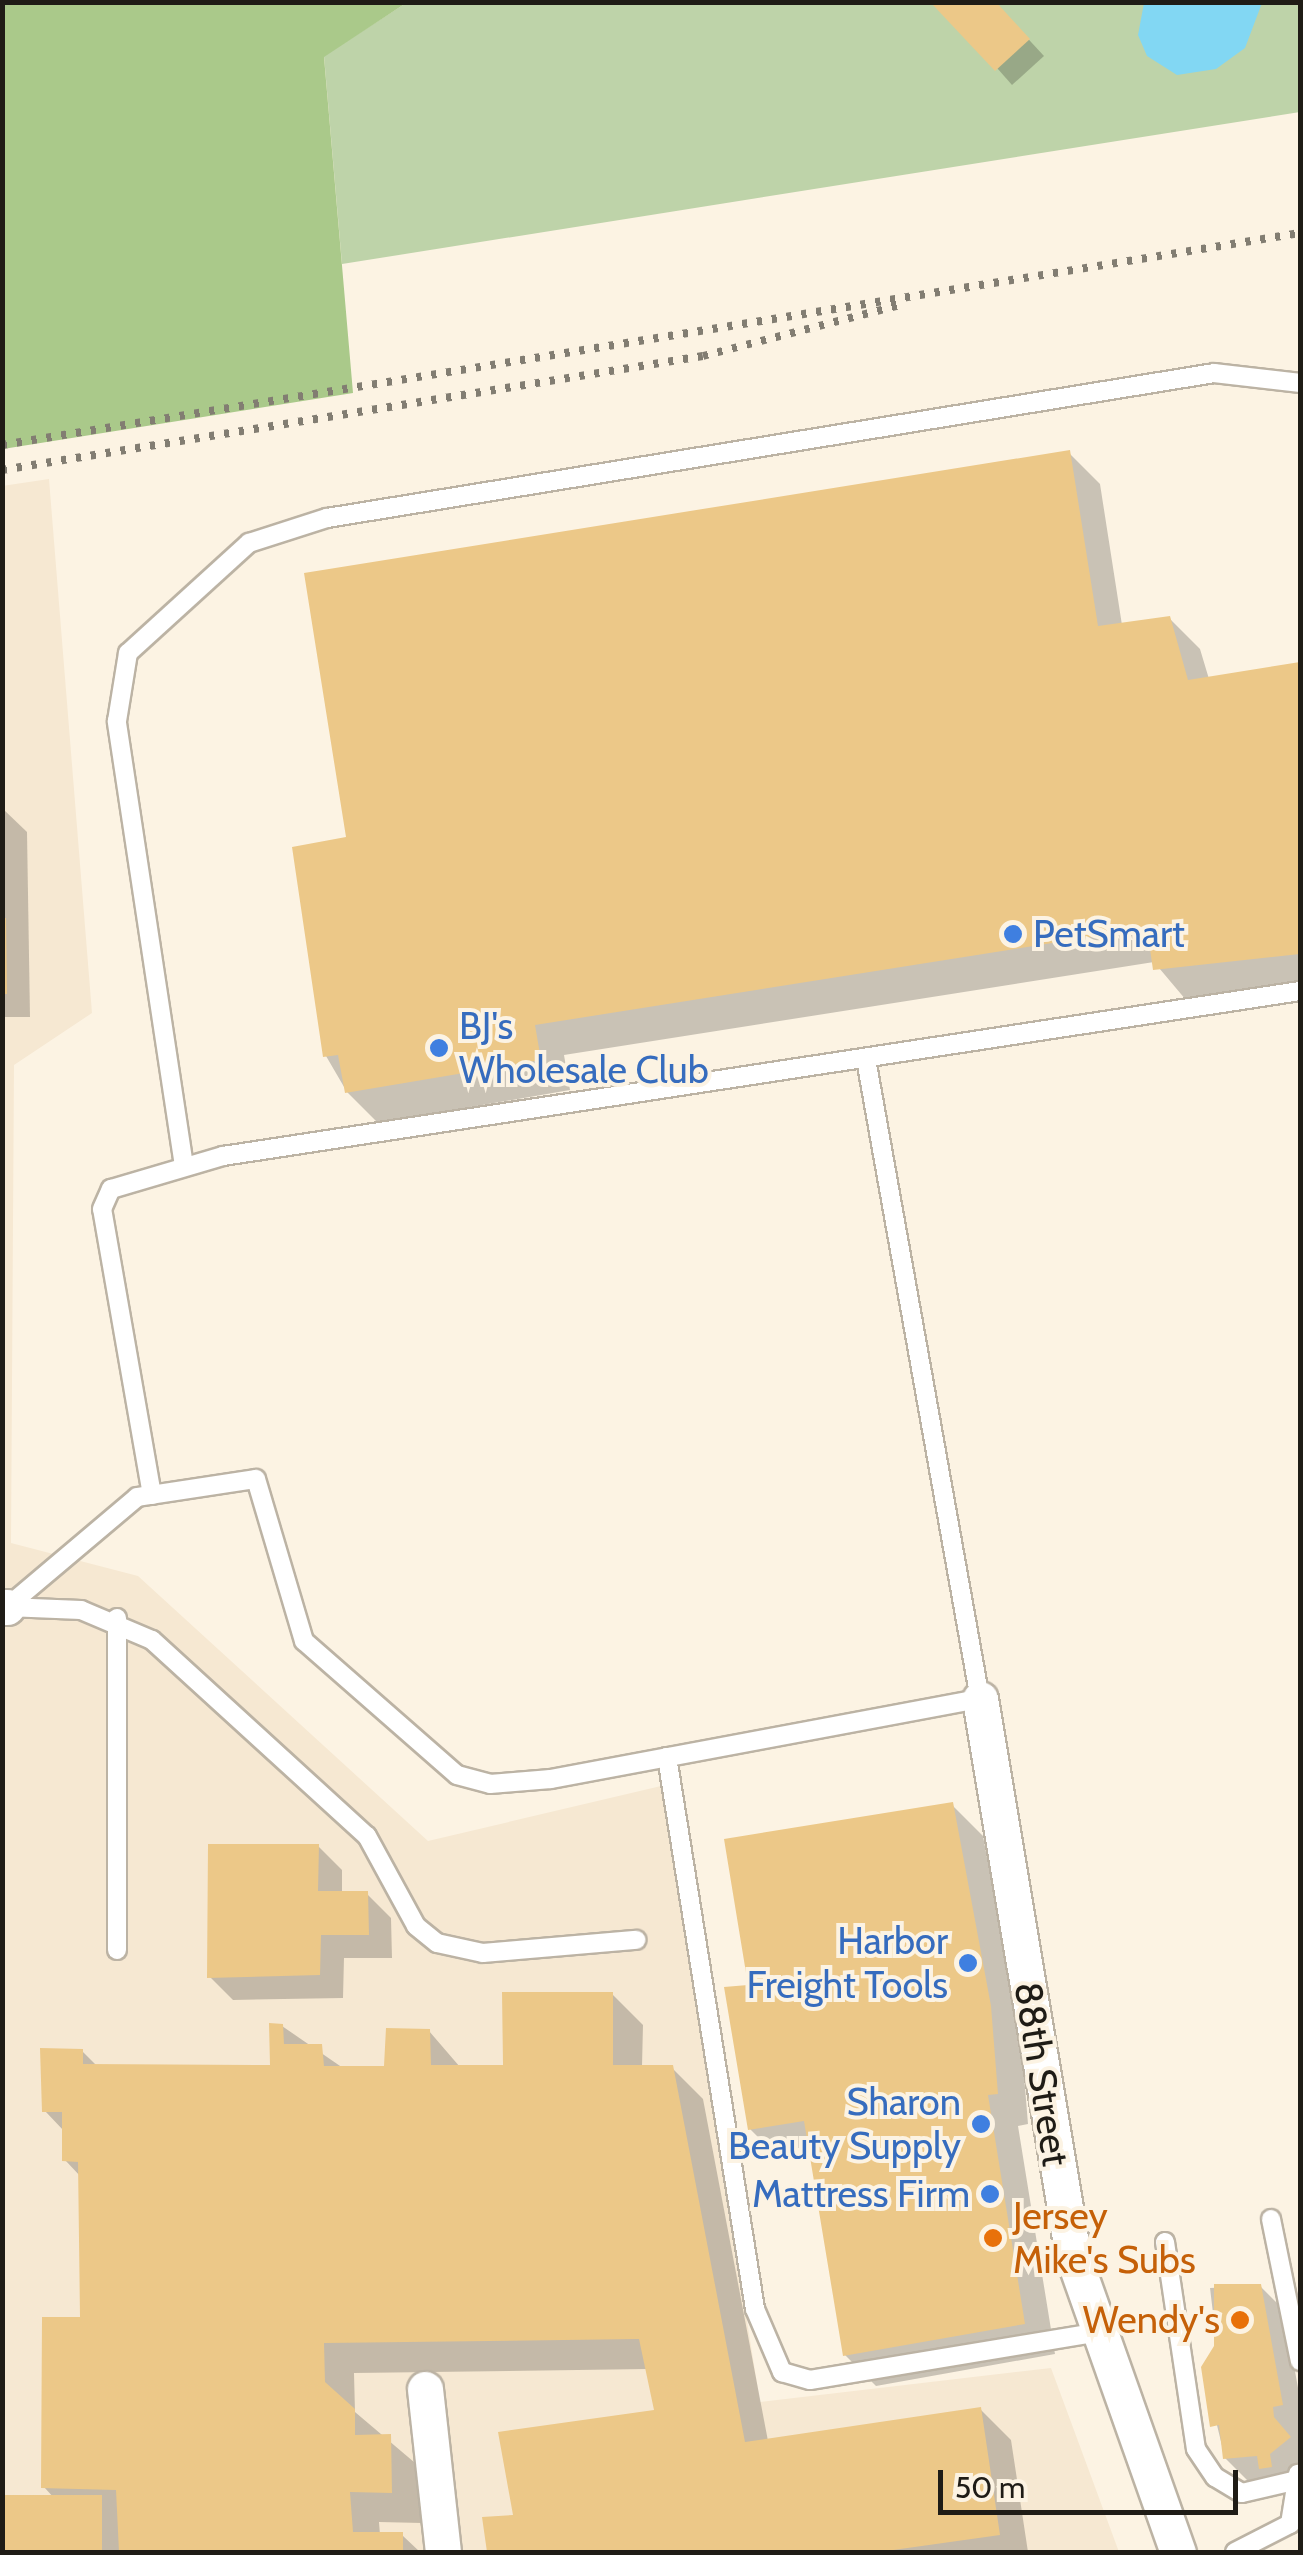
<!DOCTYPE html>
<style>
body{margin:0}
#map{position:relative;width:1303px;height:2555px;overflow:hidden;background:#fcf3e3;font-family:Cabin,sans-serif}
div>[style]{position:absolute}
.built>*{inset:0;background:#f6e8d2}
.green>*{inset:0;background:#bed3a9}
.forest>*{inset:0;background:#aac98a}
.water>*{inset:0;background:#82d7f3}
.shadow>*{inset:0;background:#0003}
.building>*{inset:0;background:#ecc888;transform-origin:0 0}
.roads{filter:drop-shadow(2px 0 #bcb3a4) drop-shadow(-2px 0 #bcb3a4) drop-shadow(0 2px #bcb3a4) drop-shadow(0 -2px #bcb3a4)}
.lane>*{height:18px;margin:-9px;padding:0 9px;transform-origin:9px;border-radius:9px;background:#fff}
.street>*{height:35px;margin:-17.5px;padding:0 17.5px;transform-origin:17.5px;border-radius:17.5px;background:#fff}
.rail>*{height:8px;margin-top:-4px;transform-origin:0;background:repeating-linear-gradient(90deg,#827d72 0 5px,transparent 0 15px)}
.dots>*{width:28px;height:28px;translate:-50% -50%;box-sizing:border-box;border:5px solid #fcf3e3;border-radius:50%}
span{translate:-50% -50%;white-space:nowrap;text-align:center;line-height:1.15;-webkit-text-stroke:8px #fcf3e3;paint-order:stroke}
.shop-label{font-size:38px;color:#366cbe}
.left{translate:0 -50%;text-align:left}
.right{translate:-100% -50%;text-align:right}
.street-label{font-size:38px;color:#1f1c16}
.food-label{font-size:38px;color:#c56008}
.frame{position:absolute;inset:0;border:5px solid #1f1c16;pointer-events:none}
.scale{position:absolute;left:938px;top:2470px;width:300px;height:45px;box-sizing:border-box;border:5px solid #1f1c16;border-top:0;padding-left:12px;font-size:30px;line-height:35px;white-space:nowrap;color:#1f1c16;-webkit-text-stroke:8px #fcf3e3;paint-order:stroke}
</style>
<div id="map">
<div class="built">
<i style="clip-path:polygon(49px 479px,92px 1013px,14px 1065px,11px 1543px,138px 1576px,428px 1841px,661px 1786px,760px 2402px,1051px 2368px,1119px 2552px,3px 2552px,2px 486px)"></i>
</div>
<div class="green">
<i style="clip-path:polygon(406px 3px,1300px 3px,1300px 112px,342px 264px,324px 56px)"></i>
</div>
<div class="forest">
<i style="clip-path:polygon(3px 2px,406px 3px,324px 57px,353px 393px,3px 449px)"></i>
</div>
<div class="water">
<i style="clip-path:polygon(1144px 3px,1144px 2px,1262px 3px,1245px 48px,1216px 69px,1177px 75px,1147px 56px,1138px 35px)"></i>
</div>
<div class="shadow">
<i style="clip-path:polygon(939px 2px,994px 2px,1044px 56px,1012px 85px)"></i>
<i style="clip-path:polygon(1069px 453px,1100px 484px,1122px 625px,1169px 618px,1200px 649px,1209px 679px,1300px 664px,1300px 988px,1186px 1000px,1154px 962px,564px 1055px,570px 1090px,378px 1123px,347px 1092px,326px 1056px,349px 839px)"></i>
<i style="clip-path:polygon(2px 808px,27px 832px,30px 1017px,2px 1017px)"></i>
<i style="clip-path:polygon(952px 1805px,983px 1836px,1021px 2038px,1028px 2124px,1018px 2126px,1055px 2354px,876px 2386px,845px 2355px,812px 2155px,781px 2160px,750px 2129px,750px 1987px)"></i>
<i style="clip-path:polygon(318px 1846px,342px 1870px,342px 1894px,367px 1894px,391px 1918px,392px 1958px,344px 1958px,343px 1998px,233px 2000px,209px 1976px)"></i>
<i style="clip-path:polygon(612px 1994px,643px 2025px,642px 2067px,672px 2068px,703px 2099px,768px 2441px,980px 2409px,1011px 2440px,1028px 2552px,490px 2552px,485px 2519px,516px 2517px,657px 2412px,648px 2369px,354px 2373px,355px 2412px,421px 2468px,422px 2523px,379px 2522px,380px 2535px,402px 2535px,420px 2552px,2px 2552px,2px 2497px,54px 2498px,44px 2487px,83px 2320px,81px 2177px,65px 2160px,64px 2131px,45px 2111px,82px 2051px,98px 2067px,273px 2068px,282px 2026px,343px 2068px,387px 2068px,429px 2031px,460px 2067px,505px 2067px)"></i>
<i style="clip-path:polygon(1260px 2286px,1284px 2310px,1300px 2399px,1300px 2472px,1249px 2482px,1225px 2458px,1203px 2368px,1217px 2347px,1210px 2288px)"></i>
</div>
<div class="building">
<i style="clip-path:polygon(996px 2px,1030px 39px,995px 71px,933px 5px)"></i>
<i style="clip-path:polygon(1070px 450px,1098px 626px,1170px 616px,1188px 680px,1300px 662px,1300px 954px,1153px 970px,1147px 928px,535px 1025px,541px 1060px,345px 1093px,338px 1055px,323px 1057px,292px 847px,346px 837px,304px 573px)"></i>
<i style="clip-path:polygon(2px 918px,6px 918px,7px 994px,2px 994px)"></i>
<i style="clip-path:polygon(953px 1802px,991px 2006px,998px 2094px,988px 2095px,1025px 2324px,843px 2356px,804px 2121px,748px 2130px,724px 1987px,748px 1985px,724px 1839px)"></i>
<i style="clip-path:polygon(208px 1844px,319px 1844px,318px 1891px,368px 1891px,369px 1935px,321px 1935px,320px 1975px,207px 1978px)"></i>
<i style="clip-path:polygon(502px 1992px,613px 1992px,613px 2065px,673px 2065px,745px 2442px,981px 2407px,1000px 2535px,879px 2552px,487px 2552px,482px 2517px,513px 2515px,498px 2432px,654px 2410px,639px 2339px,324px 2343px,325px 2382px,355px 2409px,355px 2435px,391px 2434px,392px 2493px,350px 2492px,353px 2532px,403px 2532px,403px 2552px,119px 2552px,116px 2490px,41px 2488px,42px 2317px,80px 2317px,78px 2162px,62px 2161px,62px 2112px,42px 2112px,40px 2048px,83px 2049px,83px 2064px,270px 2065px,269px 2023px,283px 2024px,284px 2044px,322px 2044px,324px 2066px,384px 2066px,386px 2028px,430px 2029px,431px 2065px,503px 2065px)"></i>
<i style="clip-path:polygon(1214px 2284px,1261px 2284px,1283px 2405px,1273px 2407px,1274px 2417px,1291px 2437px,1270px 2454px,1272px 2467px,1259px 2469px,1257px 2456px,1223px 2459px,1219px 2425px,1210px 2427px,1201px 2367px,1214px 2346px)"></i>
<i style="left:2px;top:2495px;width:100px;height:57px"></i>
</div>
<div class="roads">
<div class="lane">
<i style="left:184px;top:1166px;width:450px;rotate:-98.6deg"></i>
<i style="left:117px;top:721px;width:69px;rotate:-80.8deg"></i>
<i style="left:128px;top:653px;width:164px;rotate:-42.3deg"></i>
<i style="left:249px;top:543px;width:82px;rotate:-17.8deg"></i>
<i style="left:327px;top:518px;width:899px;rotate:-9.28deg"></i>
<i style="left:1214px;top:373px;width:87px;rotate:6.6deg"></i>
<i style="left:152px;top:1495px;width:290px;rotate:-99.9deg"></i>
<i style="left:102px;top:1209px;width:22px;rotate:-66deg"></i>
<i style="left:111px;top:1189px;width:117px;rotate:-16.4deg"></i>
<i style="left:223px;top:1156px;width:1090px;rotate:-8.71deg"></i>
<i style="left:7px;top:1607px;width:170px;rotate:-40.2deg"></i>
<i style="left:137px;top:1497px;width:120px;rotate:-8.6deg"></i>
<i style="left:256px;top:1479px;width:169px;rotate:73.5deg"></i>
<i style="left:304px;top:1641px;width:203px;rotate:41.2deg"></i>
<i style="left:457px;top:1775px;width:34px;rotate:15deg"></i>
<i style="left:490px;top:1784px;width:61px;rotate:-4.7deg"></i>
<i style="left:551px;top:1779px;width:436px;rotate:-10.6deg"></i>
<i style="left:980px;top:1699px;width:650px;rotate:-100.1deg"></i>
<i style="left:7px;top:1607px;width:74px;rotate:2.3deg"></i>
<i style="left:81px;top:1610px;width:77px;rotate:22.9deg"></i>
<i style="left:152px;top:1640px;width:291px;rotate:42.4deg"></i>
<i style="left:367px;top:1836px;width:102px;rotate:61.4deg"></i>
<i style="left:416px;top:1926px;width:27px;rotate:39deg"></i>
<i style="left:437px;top:1943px;width:47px;rotate:12.3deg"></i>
<i style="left:483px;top:1953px;width:154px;rotate:-4.9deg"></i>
<i style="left:117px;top:1618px;width:332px;rotate:90deg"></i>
<i style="left:667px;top:1757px;width:559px;rotate:80.94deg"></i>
<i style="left:755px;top:2309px;width:69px;rotate:66.8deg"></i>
<i style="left:782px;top:2372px;width:29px;rotate:16deg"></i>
<i style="left:810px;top:2380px;width:293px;rotate:-9.4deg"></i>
<i style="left:1271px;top:2219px;width:145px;rotate:78.5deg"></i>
<i style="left:1165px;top:2242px;width:209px;rotate:81.5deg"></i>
<i style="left:1196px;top:2449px;width:34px;rotate:56deg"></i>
<i style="left:1215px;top:2477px;width:31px;rotate:31deg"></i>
<i style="left:1242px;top:2493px;width:52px;rotate:-13.2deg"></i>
<i style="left:1235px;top:2552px;width:62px;rotate:-27deg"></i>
<i style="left:1290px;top:2524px;width:51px;rotate:-80.9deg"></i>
</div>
<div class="street">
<i style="left:2px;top:1607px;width:5px"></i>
<i style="left:980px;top:1699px;width:565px;rotate:80.52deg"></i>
<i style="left:1073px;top:2256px;width:314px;rotate:70.5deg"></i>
<i style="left:425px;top:2389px;width:164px;rotate:83.7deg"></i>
</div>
</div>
<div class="rail">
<i style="left:2px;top:445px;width:1315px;rotate:-9.28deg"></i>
<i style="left:2px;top:470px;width:710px;rotate:-9.24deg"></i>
<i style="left:703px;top:356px;width:203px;rotate:-14.5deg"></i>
</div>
<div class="dots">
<i style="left:1013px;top:934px;background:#3f7fe0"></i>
<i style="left:439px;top:1048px;background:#3f7fe0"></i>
<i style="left:968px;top:1963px;background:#3f7fe0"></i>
<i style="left:981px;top:2124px;background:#3f7fe0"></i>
<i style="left:990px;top:2194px;background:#3f7fe0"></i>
<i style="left:993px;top:2238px;background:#e8710a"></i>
<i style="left:1240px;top:2320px;background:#e8710a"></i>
</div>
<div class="shop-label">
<span class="left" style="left:1033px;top:934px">PetSmart</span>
<span class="left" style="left:459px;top:1048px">BJ's<br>Wholesale Club</span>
<span class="right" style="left:948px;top:1963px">Harbor<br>Freight Tools</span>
<span class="right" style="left:961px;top:2124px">Sharon<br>Beauty Supply</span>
<span class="right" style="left:970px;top:2194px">Mattress Firm</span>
</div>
<div class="street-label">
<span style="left:1042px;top:2074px;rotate:81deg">88th Street</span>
</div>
<div class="food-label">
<span class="left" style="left:1013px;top:2238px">Jersey<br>Mike's Subs</span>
<span class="right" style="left:1220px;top:2320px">Wendy's</span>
</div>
<div class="frame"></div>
<div class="scale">50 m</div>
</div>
